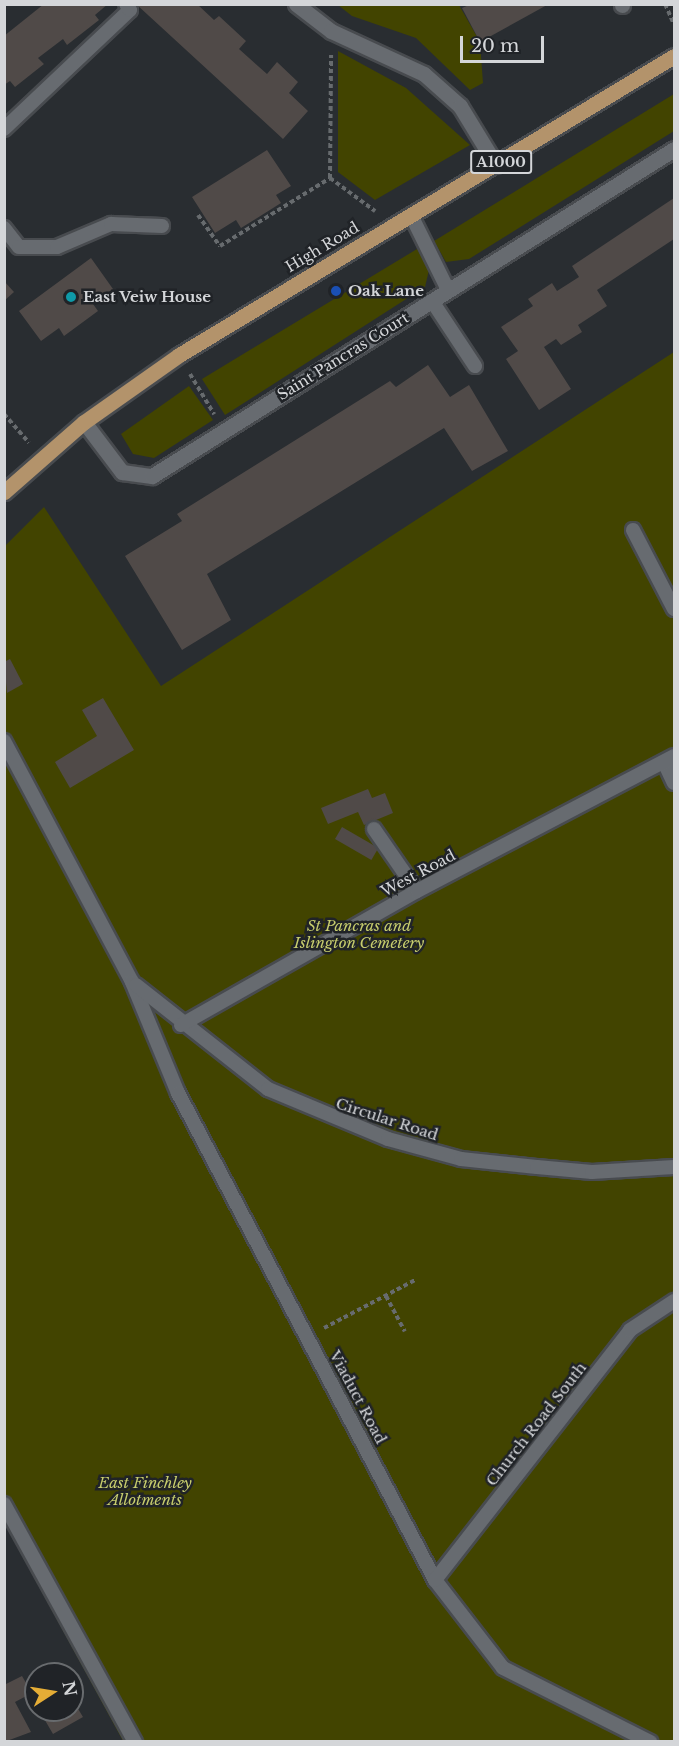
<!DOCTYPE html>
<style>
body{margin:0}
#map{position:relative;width:679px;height:1746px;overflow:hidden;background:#292d31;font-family:"Libre Baskerville",serif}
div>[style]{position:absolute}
.green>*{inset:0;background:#424400}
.building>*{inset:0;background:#504a48;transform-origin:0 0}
.path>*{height:4px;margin-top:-2px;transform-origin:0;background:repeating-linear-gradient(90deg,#676b6e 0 4.5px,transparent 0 7.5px)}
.roads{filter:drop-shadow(2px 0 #484b4f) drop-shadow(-2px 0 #484b4f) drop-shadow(0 2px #484b4f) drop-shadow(0 -2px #484b4f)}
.service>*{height:14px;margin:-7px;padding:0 7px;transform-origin:7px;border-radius:7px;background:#676b70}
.minor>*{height:15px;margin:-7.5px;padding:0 7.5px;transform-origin:7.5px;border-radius:7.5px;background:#676b70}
.primary>*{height:15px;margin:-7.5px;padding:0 7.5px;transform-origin:7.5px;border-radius:7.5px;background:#b3936b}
.dots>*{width:16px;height:16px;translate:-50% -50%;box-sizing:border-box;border:3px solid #202327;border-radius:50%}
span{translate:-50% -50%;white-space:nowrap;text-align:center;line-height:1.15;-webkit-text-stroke:5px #202327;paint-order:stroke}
.shield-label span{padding:2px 4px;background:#202327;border:2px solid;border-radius:4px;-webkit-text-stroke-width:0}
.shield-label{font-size:14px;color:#d4d6d9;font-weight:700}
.street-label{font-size:15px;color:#d4d6d9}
.poi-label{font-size:15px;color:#d4d6d9;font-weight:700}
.left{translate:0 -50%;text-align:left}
.park-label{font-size:15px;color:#c7cd6d;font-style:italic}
.frame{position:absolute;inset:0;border:6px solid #d4d6d9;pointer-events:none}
.north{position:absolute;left:24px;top:1662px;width:60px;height:60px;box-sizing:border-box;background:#202327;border:2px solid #686b6e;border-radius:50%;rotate:78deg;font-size:16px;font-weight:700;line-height:24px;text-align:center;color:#d4d6d9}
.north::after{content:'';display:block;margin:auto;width:21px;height:27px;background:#e5ad36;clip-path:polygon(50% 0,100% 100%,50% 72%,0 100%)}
.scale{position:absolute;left:460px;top:36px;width:84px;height:27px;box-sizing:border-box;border:3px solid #d4d6d9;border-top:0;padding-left:8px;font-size:18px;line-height:21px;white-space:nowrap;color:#d4d6d9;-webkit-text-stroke:4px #202327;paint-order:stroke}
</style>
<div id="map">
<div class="green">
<i style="clip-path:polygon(338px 5px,459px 5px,480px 42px,483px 83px,470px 90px,416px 38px,352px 16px)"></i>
<i style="clip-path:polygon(338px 51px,406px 88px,470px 145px,375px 200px,338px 172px)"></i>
<i style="clip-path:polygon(674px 94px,674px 131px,469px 259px,446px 262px,434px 241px)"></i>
<i style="clip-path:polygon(417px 249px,429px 270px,425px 287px,225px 415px,202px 379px)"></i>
<i style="clip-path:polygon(674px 352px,674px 1741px,123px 1741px,5px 1524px,4px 547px,44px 507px,161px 686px)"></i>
<i style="clip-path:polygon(189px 386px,213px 420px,154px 458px,133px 454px,121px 434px)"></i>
</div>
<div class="building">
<i style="clip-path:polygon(44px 4px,108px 4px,95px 15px,99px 20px,67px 45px,63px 39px,38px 58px,44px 64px,15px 87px,10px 81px,4px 85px,4px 36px)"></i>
<i style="clip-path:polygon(136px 4px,197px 4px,214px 20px,219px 16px,246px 41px,239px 49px,267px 74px,277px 62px,298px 82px,289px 93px,308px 111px,283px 139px)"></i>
<i style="clip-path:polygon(469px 5px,547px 5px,480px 42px,462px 8px)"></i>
<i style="clip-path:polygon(267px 150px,291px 186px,276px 195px,281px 203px,241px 228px,236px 220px,215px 233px,192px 197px)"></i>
<i style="clip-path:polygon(674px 198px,674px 239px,597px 290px,607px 306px,578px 325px,582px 332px,561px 345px,556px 339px,544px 347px,571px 389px,539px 410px,506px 359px,518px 351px,501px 327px,533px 306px,528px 299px,552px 283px,557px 291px,579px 277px,572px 266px)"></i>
<i style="clip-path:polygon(91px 258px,113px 289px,93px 304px,98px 311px,64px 336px,59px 328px,41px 341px,19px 311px)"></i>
<i style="clip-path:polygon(4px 281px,14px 292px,4px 301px)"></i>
<i style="clip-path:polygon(428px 365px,450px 397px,469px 385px,508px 451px,472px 471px,444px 428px,207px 574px,231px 620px,182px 650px,125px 556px,182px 521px,177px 514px,390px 381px,396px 387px)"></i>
<i style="clip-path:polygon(10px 659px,23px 684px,7px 693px,4px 662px)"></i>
<i style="clip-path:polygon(103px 698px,134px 750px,70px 788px,55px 762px,97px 736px,82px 710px)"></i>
<i style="clip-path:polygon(368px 789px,372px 798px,385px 793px,393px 813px,364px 825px,358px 812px,328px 824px,321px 808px)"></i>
<i style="left:342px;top:827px;width:42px;height:14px;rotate:30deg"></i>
<i style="clip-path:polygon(22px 1676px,32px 1693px,15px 1702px,31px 1732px,4px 1742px,4px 1685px)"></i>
<i style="clip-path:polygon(74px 1702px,83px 1717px,53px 1734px,39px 1710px,72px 1710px)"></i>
</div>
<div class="path">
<i style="left:665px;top:4px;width:22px;rotate:66deg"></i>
<i style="left:330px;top:178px;width:56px;rotate:36.3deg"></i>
<i style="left:198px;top:215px;width:38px;rotate:55deg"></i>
<i style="left:220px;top:246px;width:129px;rotate:-31.7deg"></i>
<i style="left:330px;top:178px;width:123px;rotate:-89.5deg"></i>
<i style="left:190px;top:374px;width:47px;rotate:59deg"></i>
<i style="left:4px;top:414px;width:38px;rotate:49deg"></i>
<i style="left:386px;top:1296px;width:40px;rotate:62deg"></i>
<i style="left:324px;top:1328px;width:103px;rotate:-27.8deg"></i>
</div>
<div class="roads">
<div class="service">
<i style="left:4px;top:129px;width:173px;rotate:-43.4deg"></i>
<i style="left:130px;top:10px;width:7px;rotate:-124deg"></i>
<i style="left:411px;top:215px;width:84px;rotate:63.7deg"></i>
<i style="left:4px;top:228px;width:24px;rotate:52deg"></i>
<i style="left:19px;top:247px;width:38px"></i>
<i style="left:57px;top:247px;width:59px;rotate:-23.1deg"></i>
<i style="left:111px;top:224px;width:51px;rotate:2.2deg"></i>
<i style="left:432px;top:301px;width:78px;rotate:56.5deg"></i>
<i style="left:633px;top:530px;width:89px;rotate:62.6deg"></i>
<i style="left:4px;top:741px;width:273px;rotate:62deg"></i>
<i style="left:132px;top:982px;width:120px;rotate:67.5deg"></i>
<i style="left:178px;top:1093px;width:551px;rotate:62.18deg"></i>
<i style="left:435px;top:1580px;width:111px;rotate:52.3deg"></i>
<i style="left:503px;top:1668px;width:165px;rotate:26.7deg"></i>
<i style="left:664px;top:762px;width:23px;rotate:65deg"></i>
<i style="left:374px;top:829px;width:75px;rotate:55.3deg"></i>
<i style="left:136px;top:985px;width:168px;rotate:38.2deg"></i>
<i style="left:268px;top:1089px;width:130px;rotate:22.6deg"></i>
<i style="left:388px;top:1139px;width:76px;rotate:15.3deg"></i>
<i style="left:461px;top:1159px;width:76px;rotate:6deg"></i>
<i style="left:537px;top:1167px;width:55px;rotate:5.2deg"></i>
<i style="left:592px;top:1172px;width:82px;rotate:-3.5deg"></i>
<i style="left:181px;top:1025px;width:271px;rotate:-29.6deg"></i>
<i style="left:417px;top:891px;width:290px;rotate:-27.7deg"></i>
<i style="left:4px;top:1504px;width:272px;rotate:61.2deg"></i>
<i style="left:435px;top:1580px;width:317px;rotate:-52deg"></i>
<i style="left:630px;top:1330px;width:53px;rotate:-33.4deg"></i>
</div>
<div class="minor">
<i style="left:296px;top:4px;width:44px;rotate:37.6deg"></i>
<i style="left:331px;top:31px;width:102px;rotate:24.8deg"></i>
<i style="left:424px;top:74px;width:48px;rotate:41.6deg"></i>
<i style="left:460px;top:106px;width:69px;rotate:58.6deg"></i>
<i style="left:622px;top:4px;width:1px;rotate:90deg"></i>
<i style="left:84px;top:422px;width:63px;rotate:52.8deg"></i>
<i style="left:122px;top:472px;width:30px;rotate:8deg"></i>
<i style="left:152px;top:476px;width:616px;rotate:-32.06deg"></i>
</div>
<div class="primary">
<i style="left:4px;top:492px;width:106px;rotate:-41.2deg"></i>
<i style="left:84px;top:422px;width:116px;rotate:-35.2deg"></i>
<i style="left:179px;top:355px;width:578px;rotate:-31.13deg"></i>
</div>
</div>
<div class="dots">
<i style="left:336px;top:291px;background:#1a4fb4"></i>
<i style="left:71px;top:297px;background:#0f9aa8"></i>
</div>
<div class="shield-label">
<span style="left:501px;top:162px">A1000</span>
</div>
<div class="street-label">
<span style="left:322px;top:247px;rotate:-31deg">High Road</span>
<span style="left:343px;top:356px;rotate:-32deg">Saint Pancras Court</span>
<span style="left:418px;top:873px;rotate:-28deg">West Road</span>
<span style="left:387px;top:1119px;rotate:18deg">Circular Road</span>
<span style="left:358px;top:1397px;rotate:62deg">Viaduct Road</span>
<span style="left:536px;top:1424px;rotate:-52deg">Church Road South</span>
</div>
<div class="poi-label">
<span class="left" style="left:348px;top:291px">Oak Lane</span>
<span class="left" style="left:83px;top:297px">East Veiw House</span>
</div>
<div class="park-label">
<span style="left:359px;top:934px">St Pancras and<br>Islington Cemetery</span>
<span style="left:145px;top:1491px">East Finchley<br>Allotments</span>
</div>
<div class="frame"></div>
<div class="north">N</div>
<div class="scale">20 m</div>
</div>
